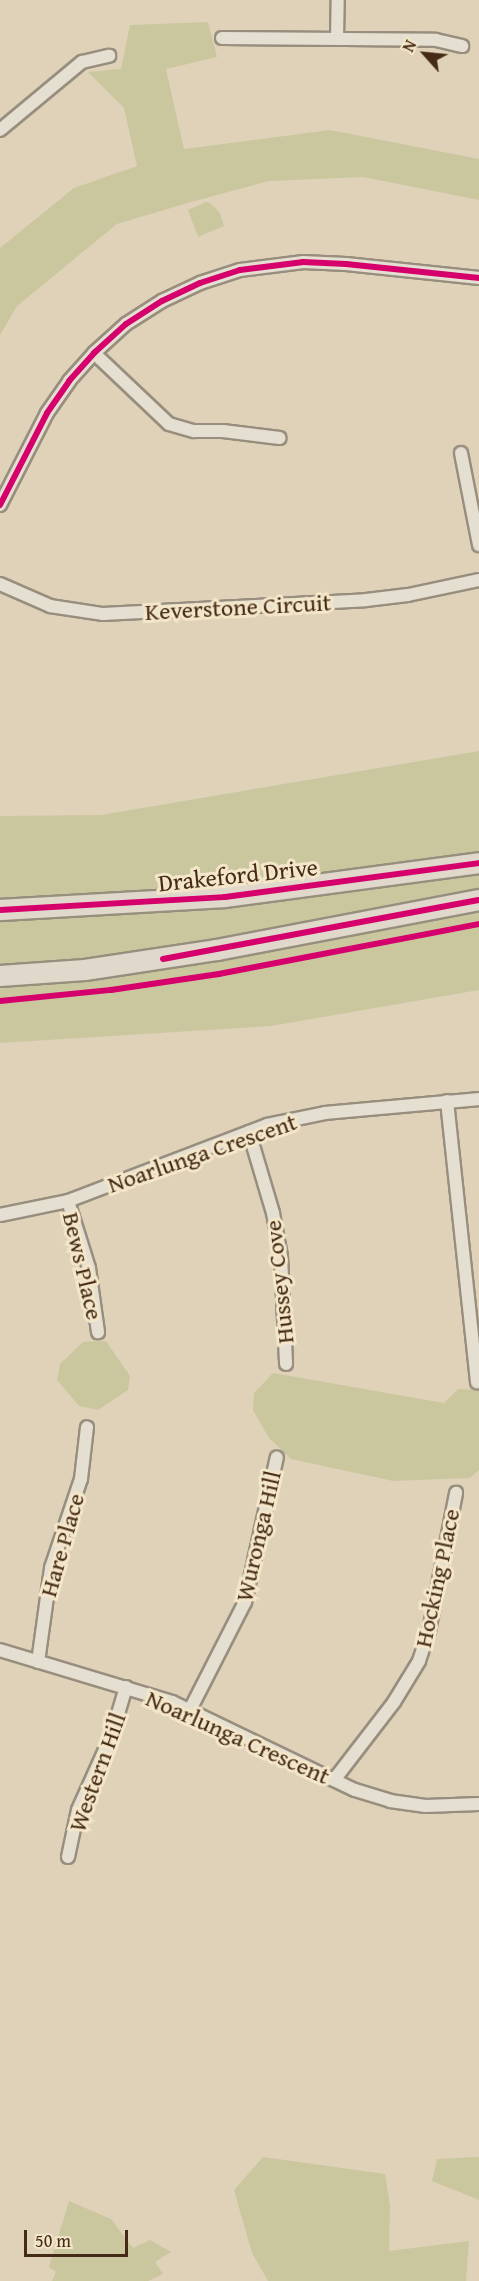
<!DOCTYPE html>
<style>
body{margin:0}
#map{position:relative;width:479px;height:2281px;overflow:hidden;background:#dfd2b9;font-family:"Gentium Book Plus",serif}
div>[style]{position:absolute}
.green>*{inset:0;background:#cac79e}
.roads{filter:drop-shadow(2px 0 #988e7e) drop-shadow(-2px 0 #988e7e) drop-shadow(0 2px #988e7e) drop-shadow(0 -2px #988e7e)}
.minor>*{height:12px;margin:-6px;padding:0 6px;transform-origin:6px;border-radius:6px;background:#e5dfd2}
.trunk>*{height:20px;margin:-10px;padding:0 10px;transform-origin:10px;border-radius:10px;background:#e0d9cb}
.cycleway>*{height:6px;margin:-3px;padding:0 3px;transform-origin:3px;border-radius:3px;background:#d6006c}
span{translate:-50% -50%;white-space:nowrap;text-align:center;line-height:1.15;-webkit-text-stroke:6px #f4e6c8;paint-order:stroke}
.street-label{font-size:24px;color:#452b17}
.north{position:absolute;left:395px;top:24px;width:60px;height:60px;-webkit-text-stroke:4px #f4e6c8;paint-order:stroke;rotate:297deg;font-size:16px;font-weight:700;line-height:24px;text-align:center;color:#452b17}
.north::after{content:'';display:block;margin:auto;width:21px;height:27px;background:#452b17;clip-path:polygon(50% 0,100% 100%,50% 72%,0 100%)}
.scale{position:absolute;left:24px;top:2230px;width:104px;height:27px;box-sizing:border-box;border:3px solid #452b17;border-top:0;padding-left:8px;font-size:18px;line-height:21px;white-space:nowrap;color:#452b17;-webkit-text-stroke:4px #f4e6c8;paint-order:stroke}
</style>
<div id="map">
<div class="green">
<i style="clip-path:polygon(208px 22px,217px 57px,166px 69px,184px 149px,330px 130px,479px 159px,479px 200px,363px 177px,269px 181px,191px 202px,117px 224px,17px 306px,0 335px,0 248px,74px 188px,137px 166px,124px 108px,88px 72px,121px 69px,130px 25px)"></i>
<i style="clip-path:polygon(206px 202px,210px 203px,220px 213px,224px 226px,198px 237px,188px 210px)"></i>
<i style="clip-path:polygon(479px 751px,479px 990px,271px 1026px,0 1043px,0 816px,101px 815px)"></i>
<i style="clip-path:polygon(106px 1341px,130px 1376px,128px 1390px,98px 1410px,79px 1406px,57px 1380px,60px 1364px,83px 1342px)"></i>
<i style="clip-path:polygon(273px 1373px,444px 1403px,458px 1389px,479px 1390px,479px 1470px,470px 1478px,393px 1481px,291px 1459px,269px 1438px,253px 1410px,254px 1393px)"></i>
<i style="clip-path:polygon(263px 2157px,385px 2174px,390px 2206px,389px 2251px,469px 2241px,466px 2281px,268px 2281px,252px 2253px,234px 2190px)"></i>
<i style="clip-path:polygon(479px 2157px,479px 2200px,432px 2181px,437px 2159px)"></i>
<i style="clip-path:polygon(69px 2201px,111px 2219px,133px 2248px,150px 2240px,171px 2252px,155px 2262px,163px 2274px,148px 2281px,52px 2281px,56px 2272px,49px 2267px)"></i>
</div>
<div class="roads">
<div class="minor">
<i style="left:222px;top:38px;width:214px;rotate:0.5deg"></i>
<i style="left:436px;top:40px;width:27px;rotate:13deg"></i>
<i style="left:337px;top:39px;width:39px;rotate:-89deg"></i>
<i style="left:0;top:130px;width:107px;rotate:-39.7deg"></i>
<i style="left:82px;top:62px;width:28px;rotate:-13deg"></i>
<i style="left:94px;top:353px;width:103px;rotate:43.4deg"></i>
<i style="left:169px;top:424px;width:26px;rotate:16deg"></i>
<i style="left:194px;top:431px;width:29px"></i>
<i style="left:223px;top:431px;width:57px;rotate:7deg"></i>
<i style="left:461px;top:453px;width:94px;rotate:78.9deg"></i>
<i style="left:0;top:505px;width:103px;rotate:-62.9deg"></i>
<i style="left:47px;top:413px;width:39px;rotate:-55deg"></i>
<i style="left:69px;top:381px;width:38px;rotate:-48deg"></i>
<i style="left:94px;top:353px;width:43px;rotate:-42.2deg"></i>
<i style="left:126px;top:324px;width:43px;rotate:-32.6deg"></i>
<i style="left:162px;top:301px;width:42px;rotate:-25.3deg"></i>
<i style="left:200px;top:283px;width:42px;rotate:-18deg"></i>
<i style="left:240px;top:270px;width:64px;rotate:-7.2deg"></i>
<i style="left:303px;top:262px;width:43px;rotate:2.7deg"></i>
<i style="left:346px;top:264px;width:134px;rotate:6deg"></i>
<i style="left:0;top:584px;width:55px;rotate:23.7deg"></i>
<i style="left:50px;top:606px;width:54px;rotate:8.6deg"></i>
<i style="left:103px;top:614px;width:263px;rotate:-3deg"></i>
<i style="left:366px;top:600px;width:42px;rotate:-6.8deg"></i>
<i style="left:408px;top:595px;width:73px;rotate:-11.9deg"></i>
<i style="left:447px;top:1101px;width:283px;rotate:83.9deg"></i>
<i style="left:249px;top:1132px;width:84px;rotate:73.5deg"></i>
<i style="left:273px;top:1213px;width:44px;rotate:79.5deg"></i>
<i style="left:281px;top:1256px;width:108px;rotate:87.3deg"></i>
<i style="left:68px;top:1201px;width:70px;rotate:72.6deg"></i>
<i style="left:89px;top:1268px;width:65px;rotate:82deg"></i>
<i style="left:0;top:1215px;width:69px;rotate:-11.6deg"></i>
<i style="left:68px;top:1201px;width:213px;rotate:-20.9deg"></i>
<i style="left:267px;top:1125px;width:59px;rotate:-11.7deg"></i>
<i style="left:325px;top:1113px;width:155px;rotate:-5.2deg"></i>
<i style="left:0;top:1650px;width:180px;rotate:16.8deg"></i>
<i style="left:172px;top:1702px;width:203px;rotate:25.7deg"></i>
<i style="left:355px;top:1790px;width:37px;rotate:17deg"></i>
<i style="left:390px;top:1801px;width:36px;rotate:8deg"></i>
<i style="left:426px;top:1806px;width:53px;rotate:-2.2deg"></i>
<i style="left:38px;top:1662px;width:95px;rotate:-82.1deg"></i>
<i style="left:51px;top:1568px;width:94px;rotate:-71.4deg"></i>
<i style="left:81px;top:1479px;width:52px;rotate:-83.4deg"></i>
<i style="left:190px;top:1710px;width:121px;rotate:-63deg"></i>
<i style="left:245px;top:1602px;width:148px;rotate:-77.6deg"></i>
<i style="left:334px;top:1780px;width:98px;rotate:-52.4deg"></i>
<i style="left:394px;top:1702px;width:48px;rotate:-58.6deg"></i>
<i style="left:419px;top:1661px;width:32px;rotate:-72deg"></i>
<i style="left:429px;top:1631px;width:141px;rotate:-78.9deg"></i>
<i style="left:68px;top:1857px;width:48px;rotate:-78deg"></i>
<i style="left:78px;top:1810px;width:83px;rotate:-65.9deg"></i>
<i style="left:112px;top:1734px;width:49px;rotate:-73.4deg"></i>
</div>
<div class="trunk">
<i style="left:0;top:910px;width:225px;rotate:-3.3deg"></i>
<i style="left:225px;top:897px;width:256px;rotate:-7.6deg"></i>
<i style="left:0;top:976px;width:85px;rotate:-4deg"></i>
<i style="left:85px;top:970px;width:134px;rotate:-8.6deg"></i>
<i style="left:217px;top:950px;width:267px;rotate:-10.8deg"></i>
</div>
</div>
<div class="cycleway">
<i style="left:0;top:505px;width:103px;rotate:-62.9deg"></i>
<i style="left:47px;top:413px;width:39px;rotate:-55deg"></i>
<i style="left:69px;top:381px;width:38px;rotate:-48deg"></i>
<i style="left:94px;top:353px;width:43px;rotate:-42.2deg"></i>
<i style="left:126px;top:324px;width:43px;rotate:-32.6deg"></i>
<i style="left:162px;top:301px;width:42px;rotate:-25.3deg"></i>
<i style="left:200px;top:283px;width:42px;rotate:-18deg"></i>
<i style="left:240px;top:270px;width:64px;rotate:-7.2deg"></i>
<i style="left:303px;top:262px;width:43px;rotate:2.7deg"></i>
<i style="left:346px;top:264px;width:134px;rotate:6deg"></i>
<i style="left:0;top:910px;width:225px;rotate:-3.3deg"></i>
<i style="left:225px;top:897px;width:256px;rotate:-7.6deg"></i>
<i style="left:163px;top:959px;width:321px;rotate:-10.6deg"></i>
<i style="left:0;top:1001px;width:112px;rotate:-5.7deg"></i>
<i style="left:111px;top:990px;width:109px;rotate:-8.4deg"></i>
<i style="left:219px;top:974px;width:265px;rotate:-10.9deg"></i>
</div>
<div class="street-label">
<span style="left:238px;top:607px;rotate:-3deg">Keverstone Circuit</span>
<span style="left:238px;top:875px;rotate:-6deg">Drakeford Drive</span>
<span style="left:202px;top:1153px;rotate:-19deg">Noarlunga Crescent</span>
<span style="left:83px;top:1266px;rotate:77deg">Bews Place</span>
<span style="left:279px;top:1282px;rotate:-96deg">Hussey Cove</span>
<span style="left:258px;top:1536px;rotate:-77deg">Wuronga Hill</span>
<span style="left:62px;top:1545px;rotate:-74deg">Hare Place</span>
<span style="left:437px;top:1578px;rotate:-78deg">Hocking Place</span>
<span style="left:238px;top:1737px;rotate:24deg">Noarlunga Crescent</span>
<span style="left:97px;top:1772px;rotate:-70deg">Western Hill</span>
</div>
<div class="north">N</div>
<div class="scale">50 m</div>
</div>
